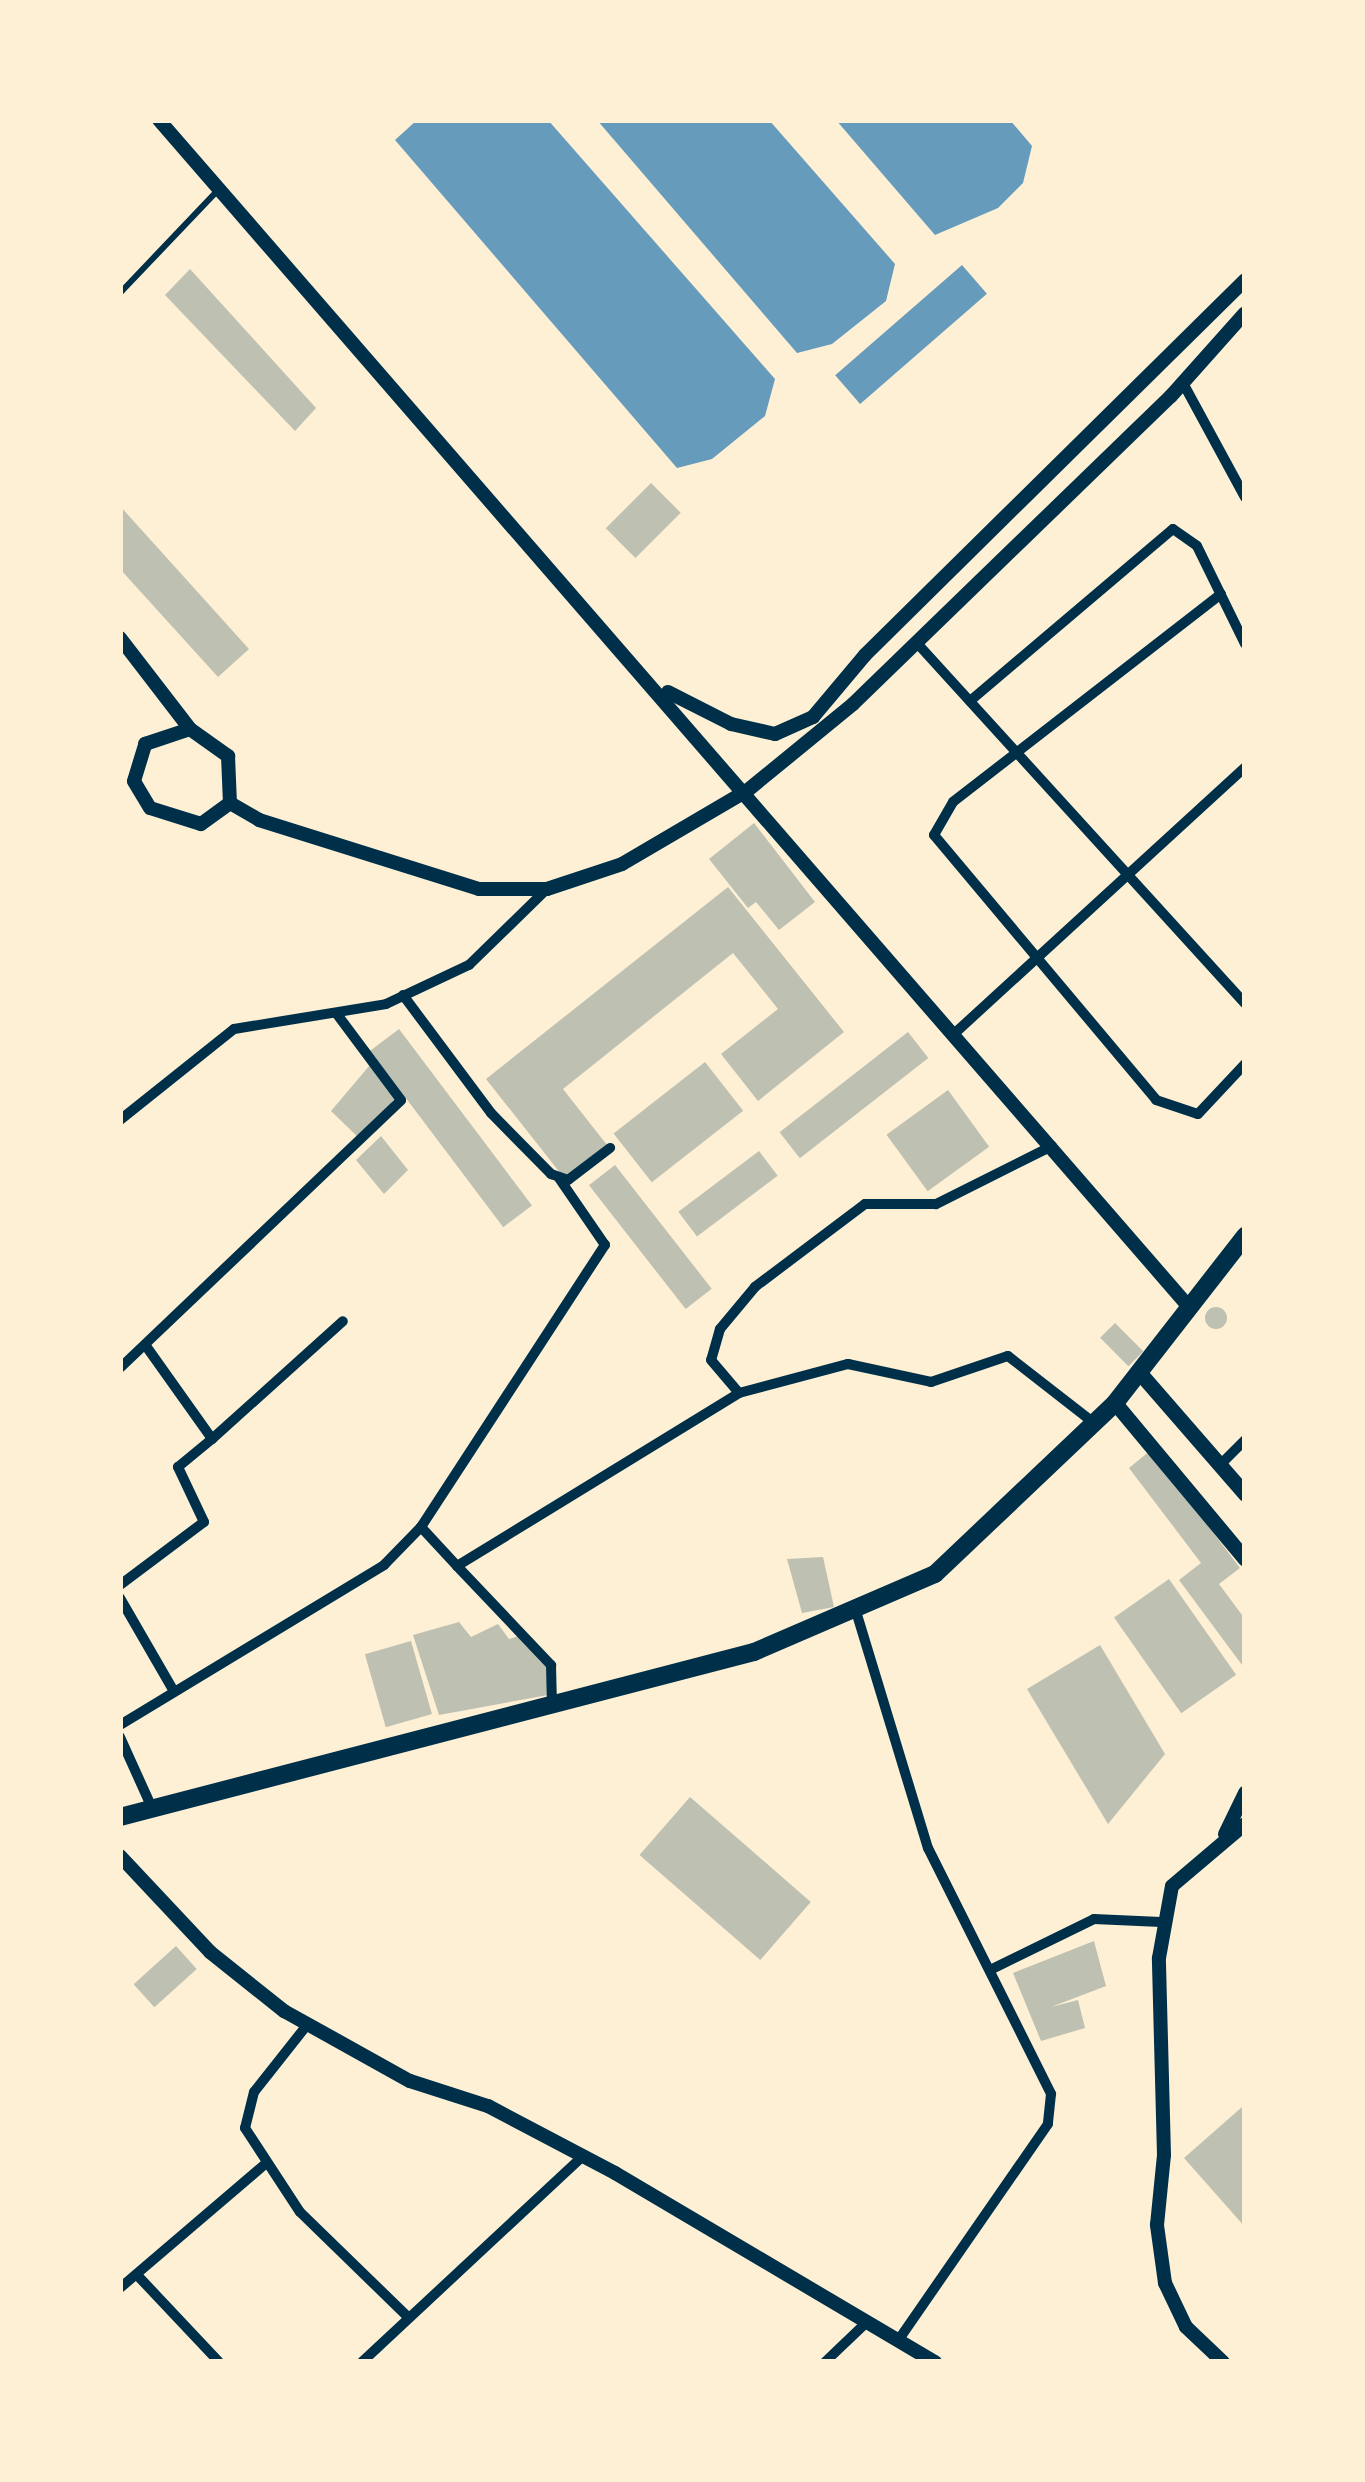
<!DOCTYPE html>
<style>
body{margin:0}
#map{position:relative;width:1365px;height:2482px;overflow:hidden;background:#fdf0d5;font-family:"PT Sans",sans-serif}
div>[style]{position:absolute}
.water>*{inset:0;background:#669bbc;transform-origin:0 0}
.building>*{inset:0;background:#bec0b2;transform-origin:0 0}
.round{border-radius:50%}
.service>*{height:6px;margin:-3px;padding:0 3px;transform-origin:3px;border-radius:3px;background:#003049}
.minor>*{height:10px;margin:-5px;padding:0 5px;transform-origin:5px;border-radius:5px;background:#003049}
.tertiary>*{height:14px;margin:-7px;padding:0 7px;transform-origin:7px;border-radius:7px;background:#003049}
.secondary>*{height:15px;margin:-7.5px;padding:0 7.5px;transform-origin:7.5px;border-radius:7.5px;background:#003049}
.primary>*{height:18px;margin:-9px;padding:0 9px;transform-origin:9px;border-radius:9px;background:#003049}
span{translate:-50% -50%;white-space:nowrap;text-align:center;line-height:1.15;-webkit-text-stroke:9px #fdf0d5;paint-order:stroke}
.frame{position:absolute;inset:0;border:123px solid #fdf0d5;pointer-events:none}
</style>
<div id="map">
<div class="water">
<i style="clip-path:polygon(417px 120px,548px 120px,775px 379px,765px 416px,712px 459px,677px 468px,395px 140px)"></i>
<i style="clip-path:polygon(597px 120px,769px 120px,895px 264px,886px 301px,832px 344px,797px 353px)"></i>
<i style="clip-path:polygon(836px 120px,1010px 120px,1032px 146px,1023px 183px,998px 208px,935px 235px)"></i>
<i style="left:962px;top:265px;width:38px;height:168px;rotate:49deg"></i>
</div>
<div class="building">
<i style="clip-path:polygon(190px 269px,316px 408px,295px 431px,165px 295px)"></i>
<i style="left:651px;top:483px;width:42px;height:64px;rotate:45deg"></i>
<i style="clip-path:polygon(120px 506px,249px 649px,218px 677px,120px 569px)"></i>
<i style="clip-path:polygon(754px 823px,815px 902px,779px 930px,756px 902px,748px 908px,709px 859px)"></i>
<i style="clip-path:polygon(728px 887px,844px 1032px,758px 1101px,721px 1054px,778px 1009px,733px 953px,563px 1089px,607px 1145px,565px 1179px,486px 1079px)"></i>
<i style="left:399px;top:1029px;width:221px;height:36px;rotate:53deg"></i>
<i style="left:908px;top:1032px;width:33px;height:163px;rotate:52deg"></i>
<i style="left:705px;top:1062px;width:62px;height:116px;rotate:52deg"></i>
<i style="clip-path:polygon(370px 1065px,395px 1098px,362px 1141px,331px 1111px)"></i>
<i style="left:948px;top:1090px;width:70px;height:76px;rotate:54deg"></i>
<i style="clip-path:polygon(381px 1136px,408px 1170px,384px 1194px,356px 1160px)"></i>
<i style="left:759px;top:1151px;width:31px;height:101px;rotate:53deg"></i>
<i style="left:615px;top:1165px;width:157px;height:33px;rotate:52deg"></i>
<i class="round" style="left:1205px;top:1307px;width:22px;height:22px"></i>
<i style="left:1115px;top:1323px;width:40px;height:21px;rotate:45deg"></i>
<i style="clip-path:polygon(1151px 1450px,1240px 1568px,1219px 1584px,1245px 1619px,1245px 1669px,1179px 1580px,1201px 1563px,1129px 1468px)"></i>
<i style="clip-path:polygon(823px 1557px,834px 1607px,802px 1613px,787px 1559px)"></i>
<i style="left:1169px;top:1579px;width:117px;height:67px;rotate:55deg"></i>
<i style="clip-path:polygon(459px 1622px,471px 1637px,498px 1624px,509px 1639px,519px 1636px,549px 1668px,548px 1695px,439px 1715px,413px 1635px)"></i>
<i style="left:411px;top:1641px;width:76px;height:48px;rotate:74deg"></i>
<i style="clip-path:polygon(1100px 1645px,1165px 1754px,1108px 1824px,1027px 1689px)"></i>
<i style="left:690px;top:1797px;width:160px;height:77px;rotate:41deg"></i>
<i style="clip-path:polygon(1094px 1941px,1106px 1986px,1051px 2007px,1078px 2000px,1085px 2028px,1041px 2041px,1013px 1973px)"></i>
<i style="left:176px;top:1946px;width:31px;height:57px;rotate:48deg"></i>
<i style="clip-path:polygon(1242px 2107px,1245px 2111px,1245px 2227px,1184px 2158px)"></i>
</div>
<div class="service">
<i style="left:120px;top:293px;width:141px;rotate:-46.4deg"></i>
</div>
<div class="minor">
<i style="left:1183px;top:383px;width:130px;rotate:61.5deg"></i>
<i style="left:1221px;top:594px;width:339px;rotate:142.2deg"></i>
<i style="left:953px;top:802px;width:38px;rotate:120deg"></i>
<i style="left:934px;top:835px;width:346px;rotate:50deg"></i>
<i style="left:1156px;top:1100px;width:44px;rotate:18.4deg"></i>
<i style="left:1198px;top:1114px;width:69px;rotate:-46.8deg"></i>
<i style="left:916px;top:642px;width:488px;rotate:47.7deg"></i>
<i style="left:970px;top:701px;width:266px;rotate:-40.3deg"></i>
<i style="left:1173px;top:529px;width:29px;rotate:35deg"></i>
<i style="left:1197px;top:546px;width:109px;rotate:63.9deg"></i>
<i style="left:403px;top:995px;width:147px;rotate:53.3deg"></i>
<i style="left:491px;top:1113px;width:86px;rotate:45.5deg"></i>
<i style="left:551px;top:1174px;width:18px;rotate:19deg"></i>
<i style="left:568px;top:1180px;width:53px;rotate:-37.3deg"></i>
<i style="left:955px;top:1033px;width:394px;rotate:-42.5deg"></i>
<i style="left:120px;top:1120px;width:146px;rotate:-38.6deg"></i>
<i style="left:234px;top:1029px;width:154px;rotate:-9.3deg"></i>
<i style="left:386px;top:1004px;width:92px;rotate:-25.2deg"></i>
<i style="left:469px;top:965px;width:109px;rotate:-44.3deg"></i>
<i style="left:1052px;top:1146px;width:130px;rotate:153.4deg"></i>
<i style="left:936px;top:1204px;width:71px;rotate:180deg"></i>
<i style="left:865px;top:1204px;width:138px;rotate:143deg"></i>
<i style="left:755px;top:1287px;width:55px;rotate:129.8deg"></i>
<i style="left:720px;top:1329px;width:32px;rotate:106deg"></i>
<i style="left:711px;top:1360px;width:43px;rotate:49.7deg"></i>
<i style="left:739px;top:1393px;width:113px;rotate:-14.9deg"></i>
<i style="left:848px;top:1364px;width:85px;rotate:12.2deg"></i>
<i style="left:931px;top:1382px;width:81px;rotate:-18.7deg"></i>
<i style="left:1008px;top:1356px;width:109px;rotate:37.9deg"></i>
<i style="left:146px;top:1346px;width:114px;rotate:54.6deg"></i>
<i style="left:212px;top:1439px;width:176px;rotate:-42deg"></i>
<i style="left:120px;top:1368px;width:388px;rotate:-43.6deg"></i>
<i style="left:401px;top:1100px;width:107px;rotate:-126.7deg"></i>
<i style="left:1220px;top:1465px;width:35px;rotate:-45deg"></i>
<i style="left:421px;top:1527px;width:53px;rotate:47.3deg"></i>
<i style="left:457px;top:1566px;width:331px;rotate:-31.5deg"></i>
<i style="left:457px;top:1566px;width:137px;rotate:46.5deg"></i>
<i style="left:551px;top:1665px;width:40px;rotate:88.6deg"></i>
<i style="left:120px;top:1585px;width:105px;rotate:-36.9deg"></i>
<i style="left:204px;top:1522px;width:61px;rotate:-115.3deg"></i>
<i style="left:178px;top:1467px;width:44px;rotate:-39.5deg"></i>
<i style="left:120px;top:1598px;width:104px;rotate:60deg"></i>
<i style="left:855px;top:1608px;width:251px;rotate:73.1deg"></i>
<i style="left:928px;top:1848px;width:275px;rotate:63.4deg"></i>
<i style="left:1051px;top:2094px;width:30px;rotate:96deg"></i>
<i style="left:1048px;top:2124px;width:264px;rotate:124.7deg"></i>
<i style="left:120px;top:1725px;width:309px;rotate:-31.2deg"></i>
<i style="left:384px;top:1565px;width:53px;rotate:-45.8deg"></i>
<i style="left:421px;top:1527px;width:337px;rotate:-56.9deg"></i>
<i style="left:605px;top:1245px;width:81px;rotate:-124.5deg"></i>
<i style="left:120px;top:1737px;width:78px;rotate:65.7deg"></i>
<i style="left:990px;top:1970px;width:116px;rotate:-26.1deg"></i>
<i style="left:1094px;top:1919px;width:67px;rotate:2.6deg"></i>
<i style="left:307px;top:2025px;width:85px;rotate:128.3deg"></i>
<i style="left:254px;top:2092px;width:37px;rotate:104deg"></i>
<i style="left:245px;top:2128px;width:100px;rotate:56.8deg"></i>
<i style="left:300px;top:2212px;width:149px;rotate:44.2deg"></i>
<i style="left:138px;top:2276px;width:118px;rotate:46.7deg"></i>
<i style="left:120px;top:2288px;width:189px;rotate:-40.5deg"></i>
<i style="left:362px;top:2362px;width:302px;rotate:-43deg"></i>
<i style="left:825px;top:2362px;width:57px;rotate:-43.6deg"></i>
</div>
<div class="tertiary">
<i style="left:159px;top:120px;width:1572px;rotate:49.05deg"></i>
<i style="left:120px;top:638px;width:115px;rotate:52.4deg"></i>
<i style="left:190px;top:729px;width:47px;rotate:35.4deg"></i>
<i style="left:228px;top:756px;width:47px;rotate:87.6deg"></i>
<i style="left:230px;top:803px;width:36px;rotate:144deg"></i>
<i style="left:201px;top:824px;width:53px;rotate:-162.6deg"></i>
<i style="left:150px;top:808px;width:31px;rotate:-121deg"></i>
<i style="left:134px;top:781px;width:39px;rotate:-73deg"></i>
<i style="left:145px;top:744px;width:47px;rotate:-18.4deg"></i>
<i style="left:668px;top:692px;width:71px;rotate:26.9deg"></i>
<i style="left:731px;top:724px;width:45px;rotate:12.8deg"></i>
<i style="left:775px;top:734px;width:42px;rotate:-24.1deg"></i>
<i style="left:813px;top:717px;width:81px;rotate:-50deg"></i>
<i style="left:865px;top:655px;width:534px;rotate:-44.62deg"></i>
<i style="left:230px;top:803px;width:34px;rotate:30deg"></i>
<i style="left:259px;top:820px;width:231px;rotate:17.4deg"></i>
<i style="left:479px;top:889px;width:68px"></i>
<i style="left:547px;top:889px;width:79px;rotate:-18.4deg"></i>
<i style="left:622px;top:864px;width:146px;rotate:-30.4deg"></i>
<i style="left:748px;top:790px;width:136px;rotate:-39.3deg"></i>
<i style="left:853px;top:704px;width:443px;rotate:-44.1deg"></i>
<i style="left:1171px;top:396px;width:111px;rotate:-48.3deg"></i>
<i style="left:1225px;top:1834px;width:46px;rotate:-64deg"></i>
<i style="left:120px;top:1856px;width:132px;rotate:46.8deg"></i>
<i style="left:210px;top:1952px;width:95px;rotate:38.6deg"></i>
<i style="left:284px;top:2011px;width:144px;rotate:29.1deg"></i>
<i style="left:410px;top:2081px;width:82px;rotate:17.8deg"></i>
<i style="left:488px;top:2106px;width:144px;rotate:27.8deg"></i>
<i style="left:615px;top:2173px;width:372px;rotate:30.6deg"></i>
<i style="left:1223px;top:2362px;width:51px;rotate:-136.6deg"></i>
<i style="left:1186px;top:2327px;width:49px;rotate:-115.5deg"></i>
<i style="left:1165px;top:2283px;width:59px;rotate:-97.9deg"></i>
<i style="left:1157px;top:2225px;width:70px;rotate:-84.3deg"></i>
<i style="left:1164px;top:2155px;width:197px;rotate:-91.5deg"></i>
<i style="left:1159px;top:1958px;width:73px;rotate:-79.8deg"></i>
<i style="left:1172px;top:1886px;width:96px;rotate:-40.3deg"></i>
</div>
<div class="secondary">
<i style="left:1139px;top:1372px;width:162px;rotate:49deg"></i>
<i style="left:1115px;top:1403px;width:203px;rotate:50.2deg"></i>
</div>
<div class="primary">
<i style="left:120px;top:1817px;width:655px;rotate:-14.59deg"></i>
<i style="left:754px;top:1652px;width:197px;rotate:-23.3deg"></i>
<i style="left:935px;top:1574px;width:248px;rotate:-43.5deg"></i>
<i style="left:1115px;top:1403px;width:212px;rotate:-52.1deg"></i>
</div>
<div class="frame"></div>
</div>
